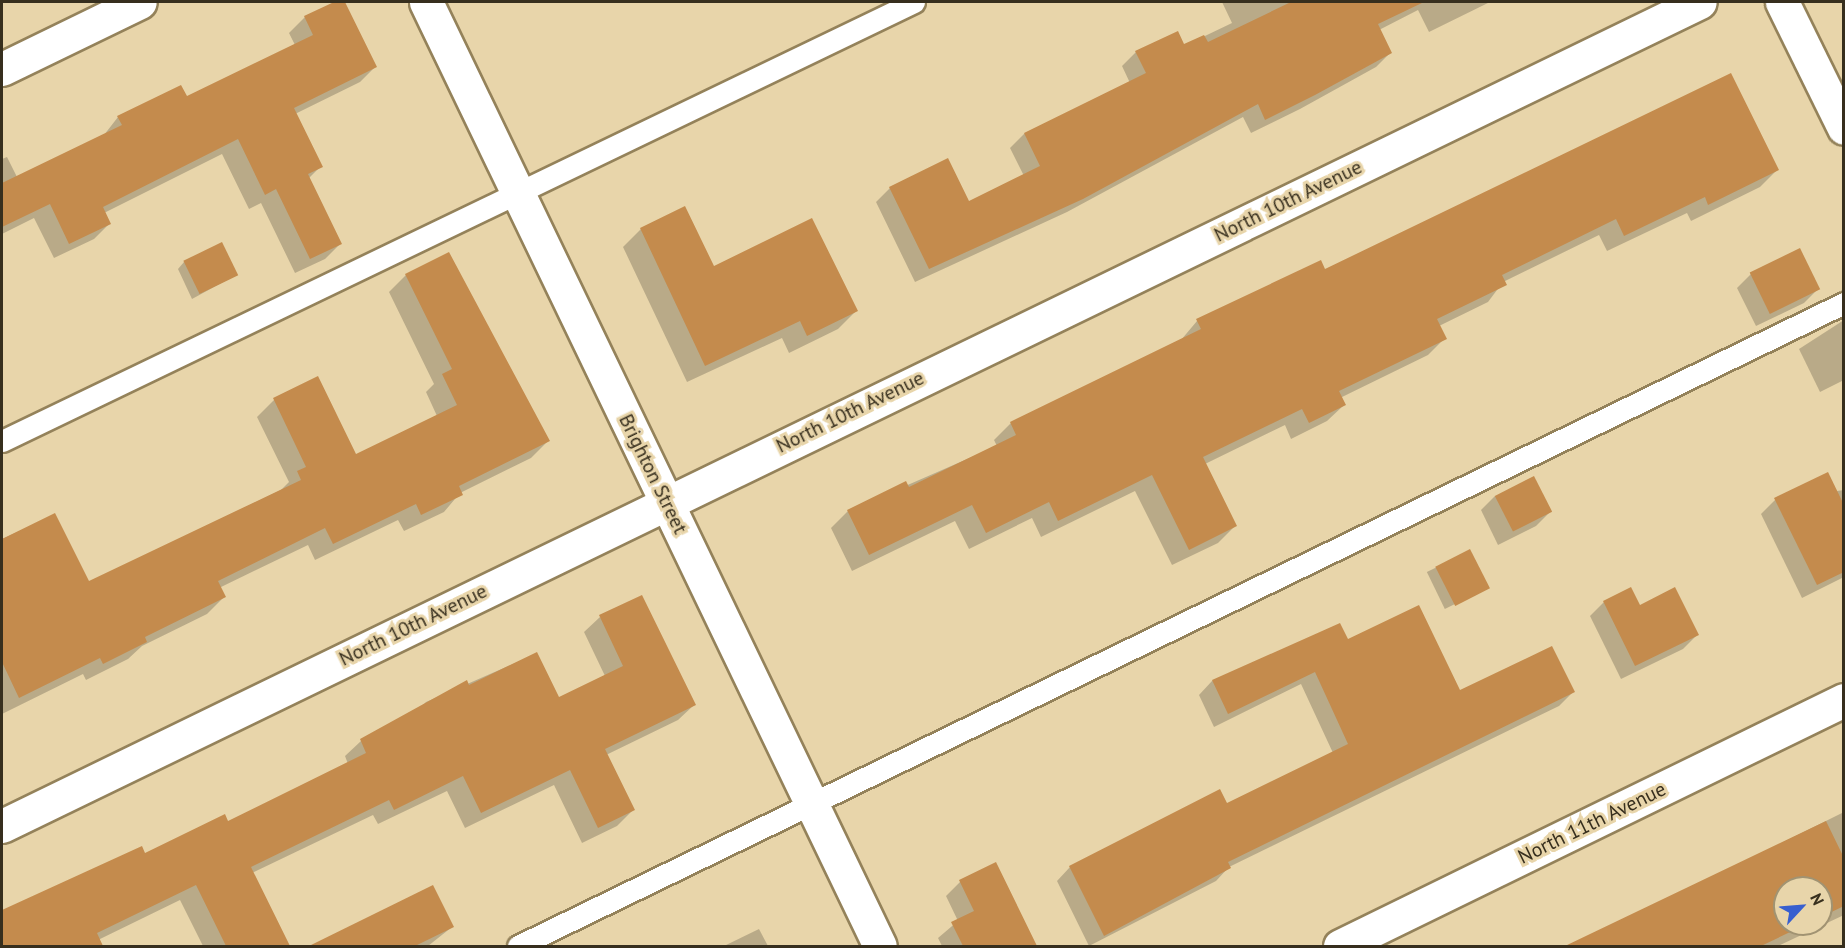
<!DOCTYPE html>
<style>
body{margin:0}
#map{position:relative;width:1845px;height:948px;overflow:hidden;background:#e8d5aa;font-family:"PT Sans",sans-serif}
div>[style]{position:absolute}
.shadow>*{inset:0;background:#0003;transform-origin:0 0}
.building>*{inset:0;background:#c48b4d;transform-origin:0 0}
.roads{filter:drop-shadow(2px 0 #94825a) drop-shadow(-2px 0 #94825a) drop-shadow(0 2px #94825a) drop-shadow(0 -2px #94825a)}
.service>*{height:21px;margin:-10.5px;padding:0 10.5px;transform-origin:10.5px;border-radius:10.5px;background:#fff}
.minor>*{height:33px;margin:-16.5px;padding:0 16.5px;transform-origin:16.5px;border-radius:16.5px;background:#fff}
.tertiary>*{height:33px;margin:-16.5px;padding:0 16.5px;transform-origin:16.5px;border-radius:16.5px;background:#fff}
span{translate:-50% -50%;white-space:nowrap;text-align:center;line-height:1.15;-webkit-text-stroke:6px #e8d5aa;paint-order:stroke}
.street-label{font-size:20px;color:#372f1e}
.frame{position:absolute;inset:0;border:3px solid #372f1e;pointer-events:none}
.north{position:absolute;left:1773px;top:876px;width:60px;height:60px;box-sizing:border-box;background:#e8d5aa;border:2px solid #a19372;border-radius:50%;rotate:64deg;font-size:16px;font-weight:700;line-height:24px;text-align:center;color:#372f1e}
.north::after{content:'';display:block;margin:auto;width:21px;height:27px;background:#385fcf;clip-path:polygon(50% 0,100% 100%,50% 72%,0 100%)}
</style>
<div id="map">
<div class="shadow">
<i style="clip-path:polygon(337px 2px,343px 2px,375px 67px,360px 82px,295px 114px,321px 166px,308px 179px,340px 244px,325px 259px,295px 273px,261px 203px,249px 209px,222px 154px,104px 213px,109px 224px,94px 239px,54px 258px,34px 218px,2px 234px,2px 159px,7px 157px,17px 177px,104px 135px,118px 117px,186px 98px,295px 45px,289px 33px,305px 17px)"></i>
<i style="clip-path:polygon(1222px 2px,1490px 2px,1429px 32px,1418px 10px,1379px 30px,1390px 53px,1376px 67px,1300px 109px,1251px 133px,1243px 117px,1067px 212px,915px 282px,876px 202px,890px 188px,968px 203px,1024px 176px,1010px 148px,1024px 134px,1130px 83px,1122px 66px,1136px 52px,1184px 46px,1232px 23px)"></i>
<i style="clip-path:polygon(1777px 170px,1760px 187px,1691px 221px,1687px 213px,1607px 251px,1599px 235px,1503px 282px,1488px 302px,1439px 326px,1445px 338px,1428px 355px,1340px 398px,1344px 405px,1327px 421px,1291px 439px,1285px 425px,1205px 464px,1235px 526px,1218px 543px,1172px 565px,1135px 491px,1041px 537px,1032px 518px,969px 549px,955px 521px,852px 571px,831px 528px,848px 511px,997px 446px,994px 440px,1011px 423px,1181px 340px,1197px 321px,1324px 271px)"></i>
<i style="clip-path:polygon(641px 229px,713px 268px,856px 311px,838px 329px,789px 353px,782px 338px,687px 382px,623px 247px)"></i>
<i style="clip-path:polygon(184px 262px,236px 275px,192px 299px,178px 269px)"></i>
<i style="clip-path:polygon(1751px 274px,1818px 289px,1804px 303px,1756px 326px,1737px 288px)"></i>
<i style="clip-path:polygon(406px 275px,548px 441px,531px 458px,460px 493px,444px 512px,404px 531px,398px 520px,315px 560px,308px 545px,219px 588px,224px 597px,207px 614px,142px 646px,128px 659px,86px 680px,83px 674px,2px 714px,2px 539px,55px 515px,88px 583px,281px 490px,289px 482px,257px 417px,274px 400px,317px 378px,355px 456px,437px 416px,426px 392px,434px 384px,389px 292px)"></i>
<i style="clip-path:polygon(1844px 320px,1844px 380px,1820px 392px,1799px 349px)"></i>
<i style="clip-path:polygon(1844px 490px,1844px 577px,1802px 598px,1761px 514px,1775px 500px)"></i>
<i style="clip-path:polygon(1495px 496px,1550px 512px,1536px 526px,1498px 545px,1481px 510px)"></i>
<i style="left:1470px;top:551px;width:41px;height:48px;rotate:64deg"></i>
<i style="clip-path:polygon(1604px 602px,1639px 607px,1697px 635px,1683px 649px,1621px 679px,1590px 616px)"></i>
<i style="clip-path:polygon(600px 617px,694px 705px,678px 720px,606px 755px,633px 810px,617px 826px,582px 843px,554px 785px,465px 828px,447px 791px,378px 824px,373px 815px,252px 873px,285px 946px,203px 946px,180px 900px,98px 940px,102px 946px,2px 946px,2px 912px,141px 848px,145px 855px,228px 823px,348px 764px,345px 756px,361px 741px,414px 714px,426px 702px,536px 654px,558px 699px,605px 676px,584px 632px)"></i>
<i style="clip-path:polygon(1339px 625px,1347px 642px,1460px 692px,1573px 692px,1559px 706px,1229px 867px,1216px 881px,1089px 946px,1057px 881px,1070px 867px,1226px 805px,1333px 753px,1301px 684px,1214px 727px,1199px 695px,1212px 681px)"></i>
<i style="clip-path:polygon(evenodd,1844px 812px,1844px 915px,1778px 946px,1573px 946px,1844px 812px,1785px 888px,1821px 888px,1821px 924px,1785px 924px,1785px 888px)"></i>
<i style="clip-path:polygon(996px 864px,1036px 946px,942px 946px,938px 938px,958px 921px,946px 896px,960px 882px)"></i>
<i style="clip-path:polygon(433px 887px,452px 927px,428px 946px,313px 946px)"></i>
<i style="clip-path:polygon(759px 929px,768px 946px,724px 946px)"></i>
</div>
<div class="building">
<i style="clip-path:polygon(334px 2px,345px 2px,377px 67px,294px 108px,323px 167px,308px 174px,342px 244px,310px 259px,276px 189px,265px 195px,238px 139px,103px 207px,111px 224px,69px 244px,50px 204px,2px 227px,2px 183px,122px 125px,117px 116px,181px 85px,187px 96px,313px 35px,304px 16px)"></i>
<i style="clip-path:polygon(1291px 2px,1424px 2px,1378px 24px,1392px 53px,1315px 95px,1265px 120px,1258px 104px,1083px 199px,929px 269px,889px 187px,948px 158px,969px 201px,1040px 166px,1024px 133px,1146px 73px,1135px 51px,1178px 31px,1184px 44px,1204px 35px,1208px 42px)"></i>
<i style="clip-path:polygon(1731px 73px,1779px 170px,1708px 205px,1705px 197px,1624px 236px,1616px 219px,1502px 275px,1507px 285px,1437px 319px,1447px 339px,1339px 391px,1346px 405px,1309px 423px,1302px 409px,1203px 457px,1237px 526px,1189px 550px,1152px 475px,1058px 521px,1049px 502px,986px 533px,972px 505px,869px 555px,847px 510px,906px 481px,909px 487px,1016px 435px,1010px 422px,1201px 329px,1196px 319px,1321px 260px,1325px 269px)"></i>
<i style="clip-path:polygon(685px 206px,714px 266px,812px 218px,858px 311px,807px 336px,800px 321px,705px 366px,640px 228px)"></i>
<i style="left:222px;top:242px;width:37px;height:43px;rotate:64deg"></i>
<i style="left:1800px;top:248px;width:46px;height:56px;rotate:64deg"></i>
<i style="clip-path:polygon(449px 252px,550px 441px,459px 486px,463px 495px,421px 515px,416px 504px,333px 544px,325px 528px,218px 581px,226px 597px,145px 637px,147px 642px,103px 664px,100px 658px,19px 698px,2px 662px,2px 539px,55px 513px,89px 581px,301px 480px,297px 471px,306px 467px,273px 398px,318px 376px,356px 454px,457px 405px,442px 374px,452px 369px,405px 274px)"></i>
<i style="clip-path:polygon(1828px 472px,1844px 505px,1844px 572px,1817px 585px,1774px 498px)"></i>
<i style="left:1534px;top:476px;width:40px;height:44px;rotate:63deg"></i>
<i style="left:1470px;top:549px;width:44px;height:39px;rotate:63deg"></i>
<i style="clip-path:polygon(1631px 587px,1640px 605px,1675px 587px,1699px 635px,1635px 666px,1603px 601px)"></i>
<i style="clip-path:polygon(642px 595px,696px 705px,605px 749px,635px 810px,598px 828px,570px 770px,481px 813px,463px 776px,394px 810px,389px 800px,251px 867px,290px 946px,226px 946px,196px 885px,97px 933px,103px 946px,2px 946px,2px 910px,142px 846px,145px 853px,225px 814px,228px 821px,366px 753px,360px 739px,467px 680px,469px 685px,537px 652px,559px 697px,623px 666px,599px 615px)"></i>
<i style="clip-path:polygon(1419px 605px,1460px 690px,1552px 646px,1575px 692px,1228px 862px,1231px 868px,1104px 936px,1069px 866px,1220px 789px,1227px 803px,1348px 744px,1315px 672px,1228px 714px,1212px 680px,1340px 623px,1348px 639px)"></i>
<i style="clip-path:polygon(1826px 821px,1844px 858px,1844px 906px,1821px 917px,1821px 888px,1785px 888px,1785px 924px,1807px 924px,1761px 946px,1565px 946px)"></i>
<i style="clip-path:polygon(996px 862px,1037px 946px,963px 946px,951px 922px,974px 911px,959px 880px)"></i>
<i style="clip-path:polygon(433px 885px,454px 927px,415px 946px,309px 946px)"></i>
</div>
<div class="roads">
<div class="service">
<i style="left:2px;top:441px;width:1012px;rotate:-25.7deg"></i>
<i style="left:518px;top:946px;width:1474px;rotate:-25.87deg"></i>
</div>
<div class="minor">
<i style="left:426px;top:2px;width:1047px;rotate:64.32deg"></i>
<i style="left:2px;top:69px;width:153px;rotate:-25.9deg"></i>
<i style="left:2px;top:826px;width:1887px;rotate:-25.89deg"></i>
</div>
<div class="tertiary">
<i style="left:1782px;top:2px;width:140px;rotate:63.8deg"></i>
<i style="left:1340px;top:946px;width:561px;rotate:-26.02deg"></i>
</div>
</div>
<div class="street-label">
<span style="left:1288px;top:201px;rotate:-26deg">North 10th Avenue</span>
<span style="left:850px;top:412px;rotate:-26deg">North 10th Avenue</span>
<span style="left:653px;top:474px;rotate:64deg">Brighton Street</span>
<span style="left:413px;top:625px;rotate:-26deg">North 10th Avenue</span>
<span style="left:1592px;top:823px;rotate:-26deg">North 11th Avenue</span>
</div>
<div class="frame"></div>
<div class="north">N</div>
</div>
